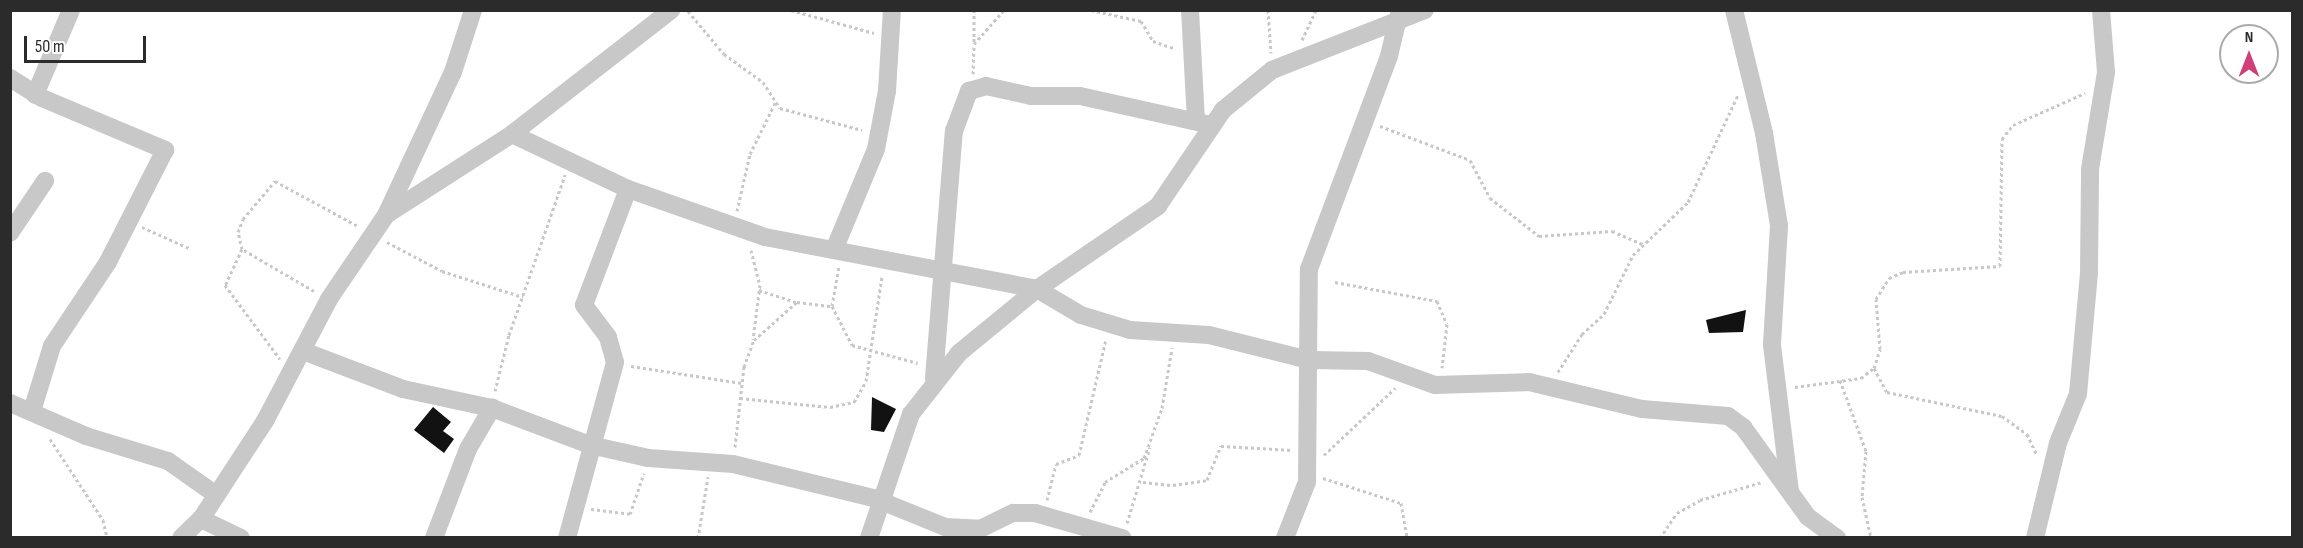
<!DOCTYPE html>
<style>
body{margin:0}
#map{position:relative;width:2303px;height:548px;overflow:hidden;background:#fff;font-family:"Sofia Sans Condensed",sans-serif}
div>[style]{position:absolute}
.building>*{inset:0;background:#121212}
.path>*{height:3px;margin-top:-1.5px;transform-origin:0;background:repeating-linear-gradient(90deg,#c8c8c8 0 3px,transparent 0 6px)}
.minor>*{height:18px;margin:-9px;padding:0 9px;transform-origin:9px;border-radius:9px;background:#c8c8c8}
span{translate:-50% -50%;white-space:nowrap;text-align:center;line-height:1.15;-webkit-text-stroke:6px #fff;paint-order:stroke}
.frame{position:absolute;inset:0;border:12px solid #2b2b2b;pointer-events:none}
.north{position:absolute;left:2219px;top:24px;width:60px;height:60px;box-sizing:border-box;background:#fff;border:2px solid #aaa;border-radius:50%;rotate:0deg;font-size:16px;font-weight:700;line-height:24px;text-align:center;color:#2b2b2b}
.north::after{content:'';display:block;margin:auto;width:21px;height:27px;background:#d13f7a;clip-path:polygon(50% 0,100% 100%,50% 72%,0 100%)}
.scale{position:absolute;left:24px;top:36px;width:122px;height:27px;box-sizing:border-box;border:3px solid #2b2b2b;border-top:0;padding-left:8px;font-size:18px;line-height:21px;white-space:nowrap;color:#2b2b2b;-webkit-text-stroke:4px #fff;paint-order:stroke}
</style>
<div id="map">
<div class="building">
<i style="clip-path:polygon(1746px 310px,1743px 332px,1709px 333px,1706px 320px)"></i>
<i style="clip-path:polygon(872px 397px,896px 409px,884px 432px,871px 430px)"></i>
<i style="clip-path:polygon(433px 407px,451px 422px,443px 431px,454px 439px,444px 453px,414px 430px)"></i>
</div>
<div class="path">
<i style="left:791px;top:10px;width:86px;rotate:15.5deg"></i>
<i style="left:1091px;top:10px;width:51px;rotate:12.4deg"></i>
<i style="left:1141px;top:21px;width:23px;rotate:59deg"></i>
<i style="left:1153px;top:41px;width:24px;rotate:19deg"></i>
<i style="left:1268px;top:10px;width:43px;rotate:86deg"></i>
<i style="left:688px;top:11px;width:56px;rotate:50.1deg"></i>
<i style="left:724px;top:54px;width:48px;rotate:35.7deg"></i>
<i style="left:763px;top:82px;width:31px;rotate:57deg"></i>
<i style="left:780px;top:108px;width:85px;rotate:15deg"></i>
<i style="left:1302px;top:40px;width:33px;rotate:-65deg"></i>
<i style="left:974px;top:42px;width:32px;rotate:-90deg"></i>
<i style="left:973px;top:74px;width:30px;rotate:-88deg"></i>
<i style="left:974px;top:44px;width:45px;rotate:-48.6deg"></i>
<i style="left:1380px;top:126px;width:96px;rotate:20.7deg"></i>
<i style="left:1470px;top:160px;width:43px;rotate:62.2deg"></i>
<i style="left:1490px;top:198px;width:62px;rotate:37.8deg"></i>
<i style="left:1539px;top:236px;width:73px;rotate:-3.9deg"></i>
<i style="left:1612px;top:231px;width:34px;rotate:23deg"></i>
<i style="left:737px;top:211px;width:58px;rotate:-77.2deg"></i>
<i style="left:750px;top:154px;width:57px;rotate:-63.9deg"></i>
<i style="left:142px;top:227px;width:51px;rotate:24.1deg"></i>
<i style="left:387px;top:242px;width:62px;rotate:27.8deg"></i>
<i style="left:442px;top:271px;width:85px;rotate:17.8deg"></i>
<i style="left:242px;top:249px;width:40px;rotate:115deg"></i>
<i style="left:225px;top:285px;width:92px;rotate:53.4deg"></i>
<i style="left:751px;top:250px;width:36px;rotate:76deg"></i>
<i style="left:760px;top:285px;width:55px;rotate:97.3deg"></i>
<i style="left:1335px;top:282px;width:104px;rotate:10.6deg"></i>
<i style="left:1437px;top:301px;width:25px;rotate:67deg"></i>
<i style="left:1447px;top:324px;width:44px;rotate:96.5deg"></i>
<i style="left:759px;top:290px;width:40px;rotate:18deg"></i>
<i style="left:314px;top:291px;width:83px;rotate:-149.7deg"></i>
<i style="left:242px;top:249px;width:17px;rotate:-103deg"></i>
<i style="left:238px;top:232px;width:14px;rotate:-69deg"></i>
<i style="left:243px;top:219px;width:50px;rotate:-49.9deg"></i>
<i style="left:275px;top:181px;width:94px;rotate:28.5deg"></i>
<i style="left:832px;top:306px;width:44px;rotate:62.9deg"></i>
<i style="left:852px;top:345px;width:68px;rotate:15.3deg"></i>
<i style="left:631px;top:366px;width:112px;rotate:8.7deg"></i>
<i style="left:1874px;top:368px;width:27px;rotate:62deg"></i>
<i style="left:1887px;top:392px;width:117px;rotate:11.8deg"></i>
<i style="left:2002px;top:416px;width:31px;rotate:36deg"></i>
<i style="left:2027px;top:434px;width:23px;rotate:65deg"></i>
<i style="left:1558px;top:372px;width:45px;rotate:-57.7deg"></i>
<i style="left:1582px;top:334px;width:30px;rotate:-42deg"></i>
<i style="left:1604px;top:314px;width:66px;rotate:-63.8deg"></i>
<i style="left:1633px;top:255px;width:76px;rotate:-43.9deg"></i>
<i style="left:1688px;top:202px;width:118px;rotate:-65deg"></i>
<i style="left:1840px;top:380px;width:76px;rotate:69.9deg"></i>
<i style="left:1866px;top:451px;width:46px;rotate:95deg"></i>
<i style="left:1862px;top:497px;width:42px;rotate:77.6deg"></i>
<i style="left:1795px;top:387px;width:67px;rotate:-7.8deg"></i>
<i style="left:1861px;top:378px;width:16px;rotate:-38deg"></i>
<i style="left:1874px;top:368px;width:20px;rotate:-72deg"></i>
<i style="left:1880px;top:349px;width:50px;rotate:-94.6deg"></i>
<i style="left:1876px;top:299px;width:25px;rotate:-58deg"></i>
<i style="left:1889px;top:278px;width:15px;rotate:-23deg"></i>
<i style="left:1903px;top:272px;width:97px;rotate:-3.5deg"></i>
<i style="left:2000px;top:266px;width:127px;rotate:-89.1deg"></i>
<i style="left:2002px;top:139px;width:18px;rotate:-52deg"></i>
<i style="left:2013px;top:125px;width:79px;rotate:-24deg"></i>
<i style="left:495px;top:391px;width:58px;rotate:-76deg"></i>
<i style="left:509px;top:335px;width:170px;rotate:-70.7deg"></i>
<i style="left:740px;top:398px;width:90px;rotate:5.7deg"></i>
<i style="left:830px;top:407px;width:25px;rotate:-12deg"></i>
<i style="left:854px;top:402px;width:24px;rotate:-60deg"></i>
<i style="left:866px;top:381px;width:106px;rotate:-81.3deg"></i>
<i style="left:50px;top:439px;width:97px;rotate:56.8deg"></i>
<i style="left:103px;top:520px;width:18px;rotate:77deg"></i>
<i style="left:735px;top:447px;width:81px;rotate:-83.6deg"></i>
<i style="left:744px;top:367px;width:29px;rotate:-70deg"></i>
<i style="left:754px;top:340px;width:57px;rotate:-41.5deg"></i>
<i style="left:797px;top:302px;width:35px;rotate:7deg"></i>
<i style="left:832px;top:306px;width:39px;rotate:-80deg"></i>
<i style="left:1324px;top:455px;width:98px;rotate:-43.3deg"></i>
<i style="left:1323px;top:478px;width:82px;rotate:17.8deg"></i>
<i style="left:1401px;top:503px;width:36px;rotate:80deg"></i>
<i style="left:1143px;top:482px;width:30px;rotate:6deg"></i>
<i style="left:1173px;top:485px;width:34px;rotate:-8deg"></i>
<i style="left:1207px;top:480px;width:37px;rotate:-68deg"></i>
<i style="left:1221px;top:446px;width:71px;rotate:3.2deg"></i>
<i style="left:1047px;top:500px;width:37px;rotate:-76deg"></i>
<i style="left:1056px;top:464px;width:25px;rotate:-21deg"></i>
<i style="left:1079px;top:455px;width:119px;rotate:-76.9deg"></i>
<i style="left:591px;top:509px;width:39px;rotate:7deg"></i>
<i style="left:630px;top:514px;width:43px;rotate:-71.1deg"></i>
<i style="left:1090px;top:512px;width:34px;rotate:-63deg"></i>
<i style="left:1105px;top:482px;width:46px;rotate:-31.6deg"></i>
<i style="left:1144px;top:458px;width:53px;rotate:-70.2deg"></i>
<i style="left:1162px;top:408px;width:61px;rotate:-80.5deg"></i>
<i style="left:1127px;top:523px;width:79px;rotate:-73.2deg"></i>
<i style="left:698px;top:538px;width:62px;rotate:-80.7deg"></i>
<i style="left:1660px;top:538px;width:30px;rotate:-56deg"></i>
<i style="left:1677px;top:513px;width:26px;rotate:-29deg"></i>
<i style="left:1700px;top:500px;width:65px;rotate:-16.2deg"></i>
</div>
<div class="minor">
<i style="left:1190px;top:10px;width:110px;rotate:86.9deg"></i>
<i style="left:1734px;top:10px;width:127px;rotate:76.3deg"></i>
<i style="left:1764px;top:133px;width:94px;rotate:80.8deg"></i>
<i style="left:1779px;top:226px;width:119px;rotate:93.4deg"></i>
<i style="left:1772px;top:345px;width:147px;rotate:83deg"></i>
<i style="left:10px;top:78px;width:38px;rotate:32deg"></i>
<i style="left:42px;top:98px;width:134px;rotate:22.9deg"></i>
<i style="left:165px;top:150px;width:126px;rotate:117deg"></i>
<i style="left:108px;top:262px;width:101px;rotate:123.7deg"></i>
<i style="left:52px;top:346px;width:68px;rotate:107.1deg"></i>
<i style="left:35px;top:95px;width:92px;rotate:-67deg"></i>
<i style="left:512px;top:134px;width:128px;rotate:25.4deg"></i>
<i style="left:628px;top:189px;width:145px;rotate:19.3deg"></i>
<i style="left:765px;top:237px;width:277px;rotate:10.8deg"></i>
<i style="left:1037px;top:289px;width:51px;rotate:30.6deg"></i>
<i style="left:1081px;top:315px;width:51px;rotate:17deg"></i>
<i style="left:1130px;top:330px;width:79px;rotate:3.6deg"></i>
<i style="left:1209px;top:335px;width:103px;rotate:14deg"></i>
<i style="left:1309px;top:360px;width:59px;rotate:1deg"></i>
<i style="left:1368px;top:361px;width:71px;rotate:19.7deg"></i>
<i style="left:1435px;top:385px;width:94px;rotate:-1.8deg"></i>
<i style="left:1529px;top:382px;width:116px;rotate:13.4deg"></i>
<i style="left:1642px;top:409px;width:86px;rotate:4.7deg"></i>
<i style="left:1728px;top:416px;width:19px;rotate:36deg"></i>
<i style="left:1743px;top:427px;width:111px;rotate:54.2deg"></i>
<i style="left:1808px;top:517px;width:36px;rotate:36deg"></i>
<i style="left:386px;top:215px;width:150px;rotate:-32.7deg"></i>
<i style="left:512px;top:134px;width:202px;rotate:-37.9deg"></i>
<i style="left:10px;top:233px;width:63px;rotate:-56.1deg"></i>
<i style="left:834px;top:250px;width:109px;rotate:-67.4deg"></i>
<i style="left:876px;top:149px;width:59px;rotate:-79.3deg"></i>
<i style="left:887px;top:91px;width:81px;rotate:-86.5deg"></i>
<i style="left:303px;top:351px;width:107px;rotate:20.8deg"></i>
<i style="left:403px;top:389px;width:91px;rotate:12.1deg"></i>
<i style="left:492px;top:408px;width:105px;rotate:20.7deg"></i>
<i style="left:590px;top:445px;width:59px;rotate:12.6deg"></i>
<i style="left:648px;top:458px;width:85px;rotate:4deg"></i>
<i style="left:733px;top:464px;width:153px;rotate:13.6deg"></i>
<i style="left:934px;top:378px;width:248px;rotate:-85.4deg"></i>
<i style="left:954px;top:131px;width:43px;rotate:-69.4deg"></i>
<i style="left:969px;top:91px;width:18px;rotate:-16deg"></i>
<i style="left:986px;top:86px;width:46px;rotate:12.5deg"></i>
<i style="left:1031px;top:96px;width:49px"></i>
<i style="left:1080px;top:96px;width:134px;rotate:12.5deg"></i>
<i style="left:10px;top:403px;width:83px;rotate:23.5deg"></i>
<i style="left:86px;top:436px;width:86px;rotate:17deg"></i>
<i style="left:168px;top:461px;width:57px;rotate:35.1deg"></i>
<i style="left:881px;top:501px;width:69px;rotate:22.1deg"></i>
<i style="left:945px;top:527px;width:35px;rotate:3deg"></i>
<i style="left:980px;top:529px;width:37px;rotate:-26deg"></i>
<i style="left:1013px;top:513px;width:22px"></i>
<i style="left:1035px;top:513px;width:91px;rotate:16deg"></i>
<i style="left:201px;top:519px;width:44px;rotate:25.4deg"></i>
<i style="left:181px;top:538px;width:28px;rotate:-44deg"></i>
<i style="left:201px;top:519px;width:117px;rotate:-56.9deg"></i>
<i style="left:265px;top:421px;width:138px;rotate:-62.3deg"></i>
<i style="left:329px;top:299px;width:102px;rotate:-55.8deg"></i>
<i style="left:386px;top:215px;width:158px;rotate:-64.9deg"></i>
<i style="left:453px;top:72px;width:65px;rotate:-72.1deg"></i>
<i style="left:434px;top:538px;width:95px;rotate:-69.1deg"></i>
<i style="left:468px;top:449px;width:48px;rotate:-59.7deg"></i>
<i style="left:567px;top:538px;width:182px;rotate:-74.7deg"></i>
<i style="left:615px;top:362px;width:26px;rotate:-106deg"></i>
<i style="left:608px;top:337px;width:40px;rotate:-127deg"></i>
<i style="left:584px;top:305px;width:124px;rotate:-69.2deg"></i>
<i style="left:869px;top:538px;width:131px;rotate:-71.3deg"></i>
<i style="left:911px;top:414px;width:78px;rotate:-51.8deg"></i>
<i style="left:959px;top:353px;width:101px;rotate:-39.4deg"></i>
<i style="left:1037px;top:289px;width:147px;rotate:-34.4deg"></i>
<i style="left:1158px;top:206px;width:116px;rotate:-55.9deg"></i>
<i style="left:1223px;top:110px;width:63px;rotate:-39.2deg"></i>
<i style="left:1272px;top:70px;width:164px;rotate:-21.4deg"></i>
<i style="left:1285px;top:538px;width:60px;rotate:-68.6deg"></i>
<i style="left:1307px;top:482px;width:213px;rotate:-89.5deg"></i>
<i style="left:1309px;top:269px;width:228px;rotate:-69.4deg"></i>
<i style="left:1389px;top:56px;width:43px;rotate:-76.6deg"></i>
<i style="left:2035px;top:538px;width:98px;rotate:-76.4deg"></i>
<i style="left:2058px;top:443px;width:53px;rotate:-67.8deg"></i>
<i style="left:2078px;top:394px;width:122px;rotate:-84.8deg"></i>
<i style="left:2089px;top:272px;width:103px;rotate:-89.4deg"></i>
<i style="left:2090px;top:169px;width:98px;rotate:-80.6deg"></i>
<i style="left:2106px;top:72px;width:62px;rotate:-94.6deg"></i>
</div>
<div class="frame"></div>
<div class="north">N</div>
<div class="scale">50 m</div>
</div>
